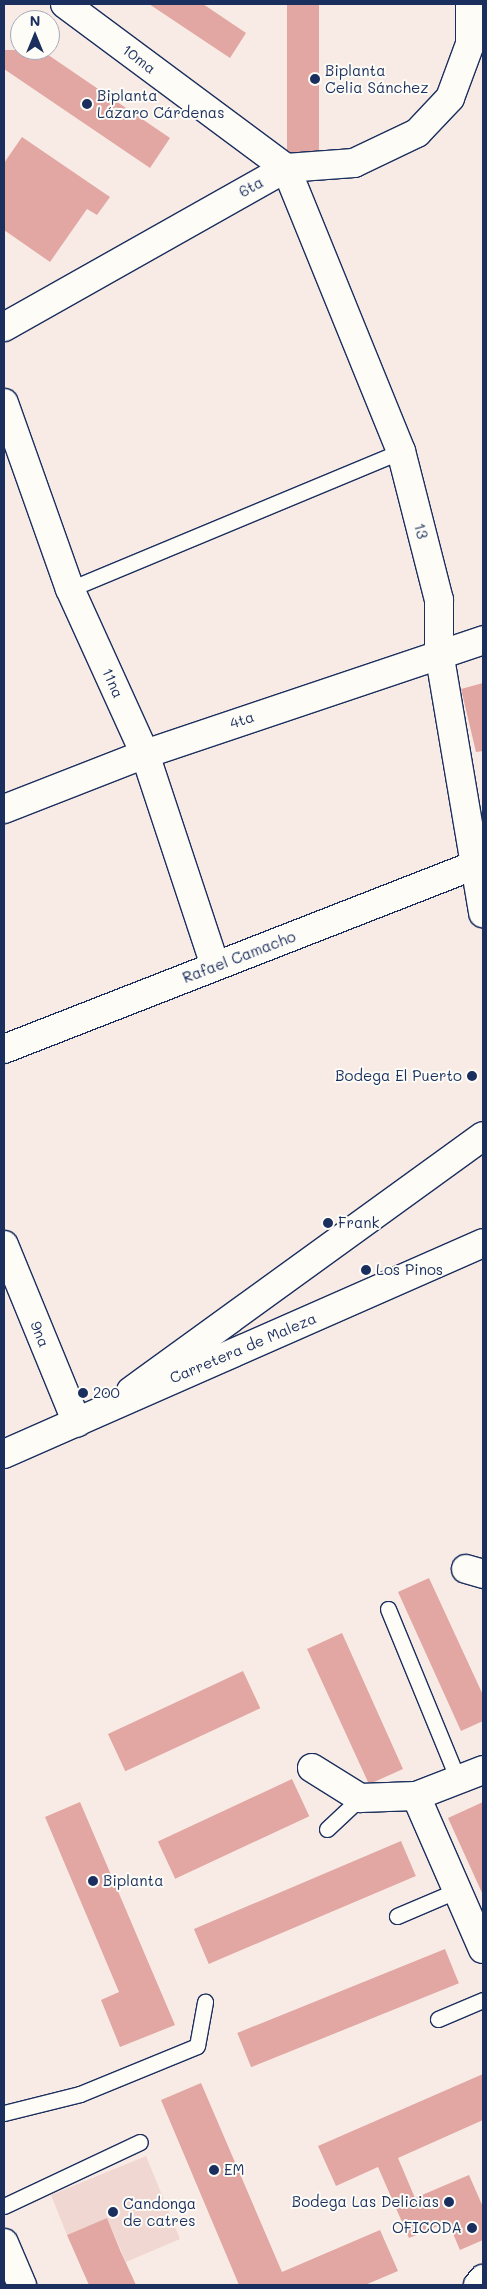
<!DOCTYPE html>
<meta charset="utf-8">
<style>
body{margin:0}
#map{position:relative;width:487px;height:2289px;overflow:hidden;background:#f8ebe6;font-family:Mali,sans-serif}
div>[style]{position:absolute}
.built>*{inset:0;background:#f1d7d2}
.building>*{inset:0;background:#e2a7a2;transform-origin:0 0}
.roads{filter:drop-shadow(1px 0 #1b2f5e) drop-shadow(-1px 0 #1b2f5e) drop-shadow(0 1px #1b2f5e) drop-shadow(0 -1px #1b2f5e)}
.lane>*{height:15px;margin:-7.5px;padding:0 7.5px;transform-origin:7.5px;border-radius:7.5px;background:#fdfcf7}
.street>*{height:28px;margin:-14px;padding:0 14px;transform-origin:14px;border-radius:14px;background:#fdfcf7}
.secondary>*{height:28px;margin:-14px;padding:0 14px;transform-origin:14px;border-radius:14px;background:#fdfcf7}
.dots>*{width:14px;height:14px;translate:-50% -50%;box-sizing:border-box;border:2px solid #fdfcf7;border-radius:50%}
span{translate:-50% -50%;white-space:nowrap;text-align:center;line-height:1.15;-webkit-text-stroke:4px #fdfcf7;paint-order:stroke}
.street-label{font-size:15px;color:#1b2f5e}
.poi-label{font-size:15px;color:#1b2f5e}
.left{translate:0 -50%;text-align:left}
.right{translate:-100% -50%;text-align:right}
.frame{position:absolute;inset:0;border:5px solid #1b2f5e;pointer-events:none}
.north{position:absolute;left:10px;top:10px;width:50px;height:50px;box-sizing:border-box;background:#fdfcf7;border:1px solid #a3aaba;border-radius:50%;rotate:0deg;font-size:14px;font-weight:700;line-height:20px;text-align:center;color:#1b2f5e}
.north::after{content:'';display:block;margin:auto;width:18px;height:22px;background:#1b2f5e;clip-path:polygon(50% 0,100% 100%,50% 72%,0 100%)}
</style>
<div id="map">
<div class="built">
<i style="clip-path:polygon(146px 2156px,180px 2239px,126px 2262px,107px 2218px,67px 2235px,51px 2195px)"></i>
</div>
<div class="building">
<i style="clip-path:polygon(149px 4px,203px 4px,246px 33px,230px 58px)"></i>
<i style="left:287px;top:4px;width:32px;height:149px"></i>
<i style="clip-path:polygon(4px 50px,41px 50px,170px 138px,150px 168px,4px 69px)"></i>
<i style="clip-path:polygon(22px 137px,110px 197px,97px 215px,87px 209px,50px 262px,4px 230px,4px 163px)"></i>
<i style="clip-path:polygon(483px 683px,483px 751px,476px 752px,461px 689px)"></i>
<i style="clip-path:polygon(429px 1578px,483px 1695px,483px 1721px,461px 1731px,398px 1592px)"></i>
<i style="clip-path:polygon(342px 1633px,403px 1769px,374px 1782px,368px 1782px,307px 1649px)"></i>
<i style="left:243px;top:1671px;width:41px;height:149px;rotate:65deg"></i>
<i style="left:292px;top:1779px;width:41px;height:148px;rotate:65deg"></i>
<i style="clip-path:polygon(80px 1802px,175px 2025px,120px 2047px,101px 2000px,119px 1992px,45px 1817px)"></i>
<i style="clip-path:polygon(483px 1802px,483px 1895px,448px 1818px)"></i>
<i style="left:401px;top:1841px;width:38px;height:225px;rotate:67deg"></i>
<i style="left:445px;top:1949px;width:37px;height:224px;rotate:68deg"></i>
<i style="clip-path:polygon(483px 2074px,483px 2120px,398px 2158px,415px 2198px,469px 2175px,483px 2207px,483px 2240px,460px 2250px,448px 2222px,409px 2238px,378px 2167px,336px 2186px,318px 2146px)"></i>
<i style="clip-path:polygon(201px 2083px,282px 2272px,380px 2230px,398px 2271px,365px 2285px,239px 2285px,161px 2100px)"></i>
<i style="clip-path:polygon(107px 2218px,120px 2250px,136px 2285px,89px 2285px,81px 2267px,67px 2235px)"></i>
</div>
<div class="roads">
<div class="lane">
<i style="left:70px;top:589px;width:359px;rotate:-22.6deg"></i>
<i style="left:388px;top:1609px;width:185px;rotate:67.7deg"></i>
<i style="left:327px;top:1829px;width:45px;rotate:-43.2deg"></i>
<i style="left:397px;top:1916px;width:66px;rotate:-23.1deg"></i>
<i style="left:438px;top:2019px;width:49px;rotate:-22.9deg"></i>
<i style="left:4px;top:2113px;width:78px;rotate:-14deg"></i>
<i style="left:80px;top:2094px;width:126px;rotate:-22.3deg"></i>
<i style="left:197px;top:2046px;width:45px;rotate:-79.7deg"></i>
<i style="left:4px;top:2206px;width:150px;rotate:-25.2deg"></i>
</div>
<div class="street">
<i style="left:4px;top:327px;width:324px;rotate:-29.4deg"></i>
<i style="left:286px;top:168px;width:305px;rotate:67.9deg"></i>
<i style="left:401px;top:451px;width:154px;rotate:75.7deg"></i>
<i style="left:439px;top:600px;width:52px;rotate:90deg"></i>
<i style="left:439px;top:652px;width:265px;rotate:80.4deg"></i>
<i style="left:4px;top:403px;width:197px;rotate:70.5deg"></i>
<i style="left:70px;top:589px;width:181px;rotate:65.6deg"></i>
<i style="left:145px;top:754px;width:223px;rotate:71.7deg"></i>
<i style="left:4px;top:809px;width:151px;rotate:-21.3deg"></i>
<i style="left:145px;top:754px;width:357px;rotate:-18.6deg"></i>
<i style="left:4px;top:1049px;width:506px;rotate:-21.34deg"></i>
<i style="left:4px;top:1245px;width:192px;rotate:67.7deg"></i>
<i style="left:131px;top:1391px;width:435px;rotate:-35.9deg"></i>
<i style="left:466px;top:1569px;width:18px;rotate:16deg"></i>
<i style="left:312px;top:1768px;width:57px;rotate:32deg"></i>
<i style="left:360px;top:1798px;width:56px;rotate:-2deg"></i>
<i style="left:416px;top:1796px;width:72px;rotate:-21.2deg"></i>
<i style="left:416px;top:1796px;width:167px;rotate:66.4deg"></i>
<i style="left:478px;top:2285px;width:8px;rotate:-50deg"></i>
</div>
<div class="secondary">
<i style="left:65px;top:4px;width:275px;rotate:36.6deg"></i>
<i style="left:286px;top:168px;width:68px;rotate:-4.2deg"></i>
<i style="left:354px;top:163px;width:70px;rotate:-25.5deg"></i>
<i style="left:417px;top:133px;width:48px;rotate:-46.7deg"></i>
<i style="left:450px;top:98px;width:58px;rotate:-69.7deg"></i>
<i style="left:470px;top:44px;width:40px;rotate:-90deg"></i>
<i style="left:4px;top:1454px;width:523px;rotate:-23.77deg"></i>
<i style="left:4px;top:2243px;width:46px;rotate:66.8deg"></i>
</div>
</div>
<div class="dots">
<i style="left:315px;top:79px;background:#1b2f5e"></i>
<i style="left:87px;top:104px;background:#1b2f5e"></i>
<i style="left:472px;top:1076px;background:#1b2f5e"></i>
<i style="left:328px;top:1223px;background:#1b2f5e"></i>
<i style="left:366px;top:1270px;background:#1b2f5e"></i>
<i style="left:83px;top:1393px;background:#1b2f5e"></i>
<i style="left:93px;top:1881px;background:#1b2f5e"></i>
<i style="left:214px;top:2170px;background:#1b2f5e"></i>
<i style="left:449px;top:2202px;background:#1b2f5e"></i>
<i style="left:113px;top:2212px;background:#1b2f5e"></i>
<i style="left:472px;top:2228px;background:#1b2f5e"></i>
</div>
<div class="street-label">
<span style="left:139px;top:59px;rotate:37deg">10ma</span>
<span style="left:251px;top:187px;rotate:-29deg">6ta</span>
<span style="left:421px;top:531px;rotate:75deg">13</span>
<span style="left:113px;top:683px;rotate:66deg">11na</span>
<span style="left:242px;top:720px;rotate:-19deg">4ta</span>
<span style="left:239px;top:957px;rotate:-21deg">Rafael Camacho</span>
<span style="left:40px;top:1334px;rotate:68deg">9na</span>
<span style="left:243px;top:1348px;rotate:-23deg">Carretera de Maleza</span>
</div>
<div class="poi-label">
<span class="left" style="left:325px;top:79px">Biplanta<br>Celia Sánchez</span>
<span class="left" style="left:97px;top:104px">Biplanta<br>Lázaro Cárdenas</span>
<span class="right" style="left:462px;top:1076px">Bodega El Puerto</span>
<span class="left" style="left:338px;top:1223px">Frank</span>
<span class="left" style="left:376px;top:1270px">Los Pinos</span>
<span class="left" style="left:93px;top:1393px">200</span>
<span class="left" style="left:103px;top:1881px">Biplanta</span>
<span class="left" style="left:224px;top:2170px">EM</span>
<span class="right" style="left:439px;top:2202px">Bodega Las Delicias</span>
<span class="left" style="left:123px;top:2212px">Candonga<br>de catres</span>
<span class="right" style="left:462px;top:2228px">OFICODA</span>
</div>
<div class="frame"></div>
<div class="north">N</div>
</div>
